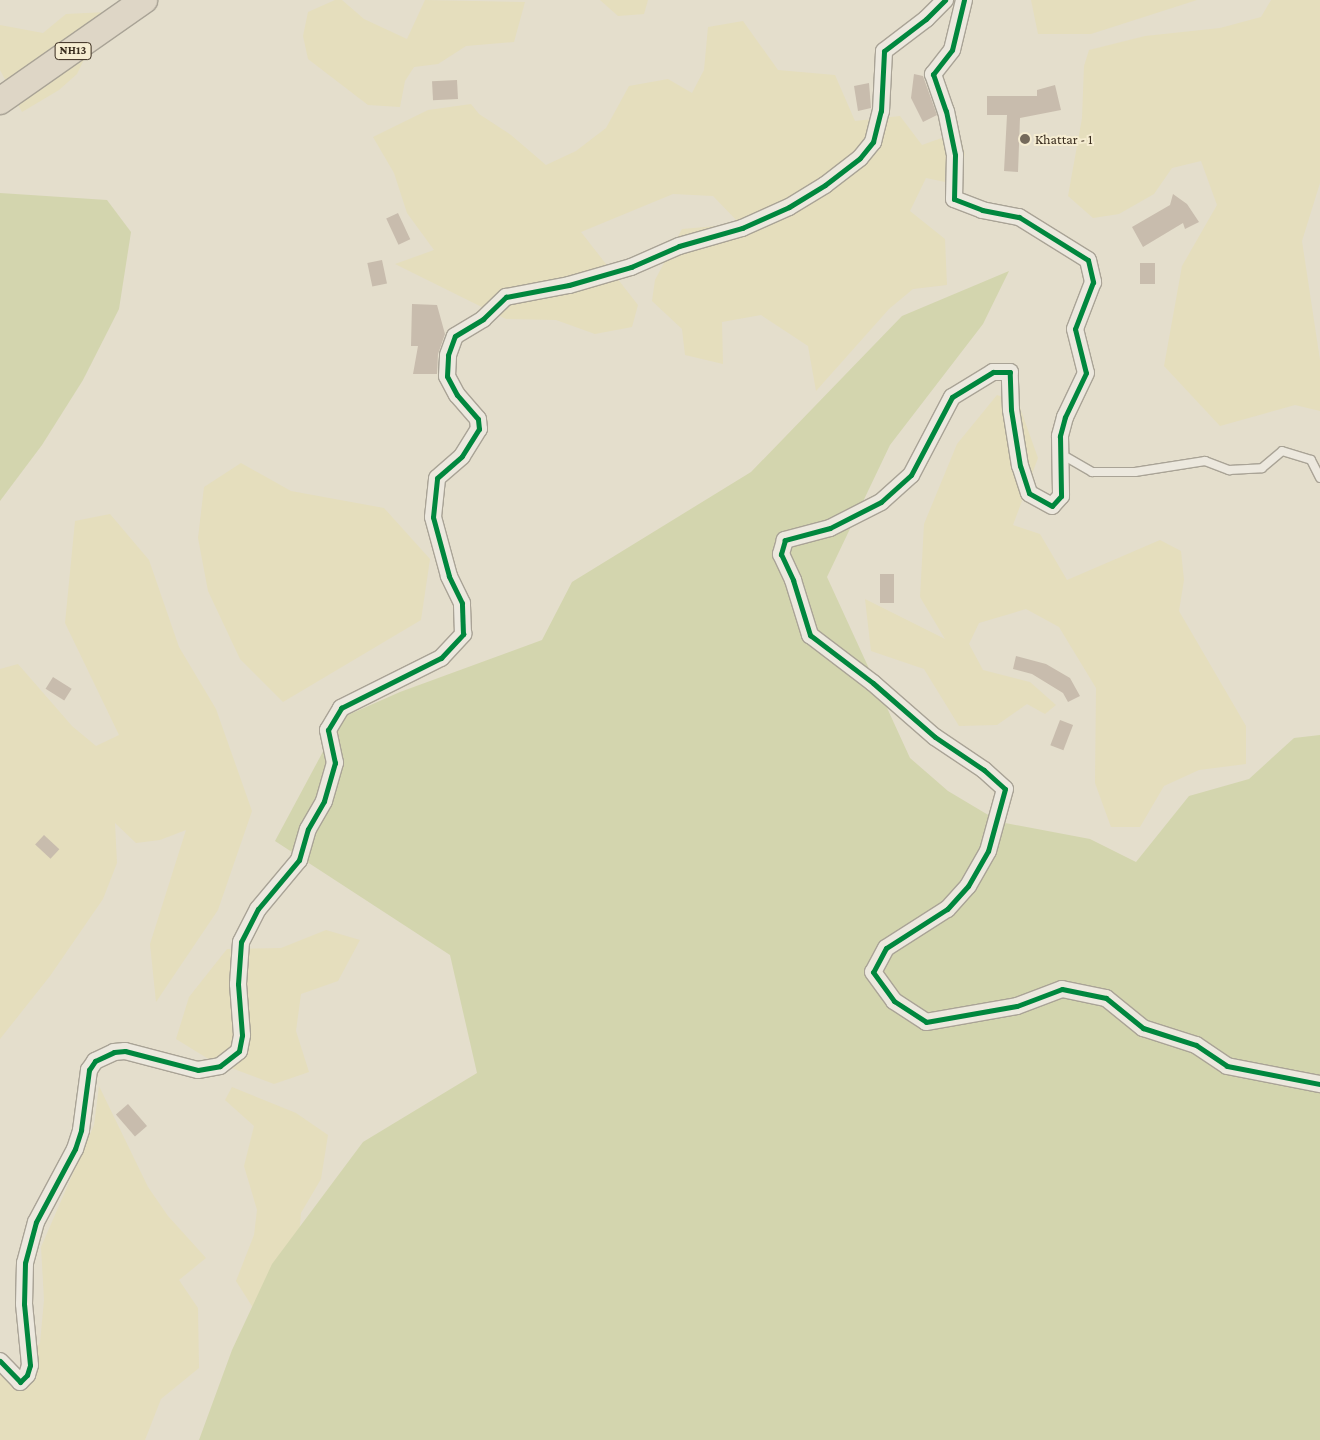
<!DOCTYPE html>
<style>
body{margin:0}
#map{position:relative;width:1320px;height:1440px;overflow:hidden;background:#e4decc;font-family:"Crimson Pro",serif}
div>[style]{position:absolute}
.farmland>*{inset:0;background:#e5debd}
.green>*{inset:0;background:#d3d5ae}
.building>*{inset:0;background:#c8bcad;transform-origin:0 0}
.roads{filter:drop-shadow(1px 0 #a9a396) drop-shadow(-1px 0 #a9a396) drop-shadow(0 1px #a9a396) drop-shadow(0 -1px #a9a396)}
.service>*{height:8px;margin:-4px;padding:0 4px;transform-origin:4px;border-radius:4px;background:#ece8de}
.minor>*{height:16px;margin:-8px;padding:0 8px;transform-origin:8px;border-radius:8px;background:#ece8de}
.trunk>*{height:26px;margin:-13px;padding:0 13px;transform-origin:13px;border-radius:13px;background:#ded6c6}
.cycleway>*{height:5px;margin:-2.5px;padding:0 2.5px;transform-origin:2.5px;border-radius:2.5px;background:#00873e}
.dots>*{width:14px;height:14px;translate:-50% -50%;box-sizing:border-box;border:2px solid #f6edd2;border-radius:50%}
span{translate:-50% -50%;white-space:nowrap;text-align:center;line-height:1.15;-webkit-text-stroke:4px #f6edd2;paint-order:stroke}
.shield-label span{padding:1px 4px;background:#f6edd2;border:1px solid;border-radius:4px;-webkit-text-stroke-width:0}
.shield-label{font-size:12px;color:#392c1e;font-weight:700}
.poi-label{font-size:14px;color:#392c1e}
.left{translate:0 -50%;text-align:left}
</style>
<div id="map">
<div class="farmland">
<i style="clip-path:polygon(335px 0,342px 0,364px 19px,407px 39px,425px 0,525px 2px,514px 42px,466px 46px,438px 64px,414px 67px,405px 81px,400px 107px,368px 105px,308px 59px,303px 36px,308px 12px)"></i>
<i style="clip-path:polygon(600px 0,648px 0,644px 14px,618px 16px)"></i>
<i style="clip-path:polygon(1031px 0,1197px 0,1091px 34px,1038px 34px)"></i>
<i style="clip-path:polygon(1271px 0,1320px 0,1320px 183px,1302px 241px,1320px 360px,1320px 411px,1295px 405px,1220px 426px,1164px 366px,1182px 266px,1217px 205px,1201px 161px,1172px 168px,1154px 194px,1119px 214px,1093px 218px,1068px 196px,1082px 118px,1084px 66px,1089px 50px,1145px 36px,1220px 28px,1261px 17px)"></i>
<i style="clip-path:polygon(107px 12px,77px 74px,59px 90px,22px 112px,0 70px,0 25px,43px 33px,66px 14px)"></i>
<i style="clip-path:polygon(743px 21px,778px 70px,835px 75px,855px 121px,900px 116px,922px 145px,947px 136px,952px 109px,965px 154px,955px 184px,926px 178px,910px 211px,945px 239px,947px 285px,913px 289px,889px 309px,816px 391px,808px 346px,761px 315px,722px 322px,723px 364px,685px 355px,682px 329px,652px 301px,655px 280px,682px 229px,740px 224px,713px 196px,673px 194px,581px 232px,638px 305px,632px 327px,595px 334px,556px 320px,506px 319px,395px 264px,434px 250px,407px 213px,394px 173px,373px 137px,428px 110px,471px 104px,479px 114px,511px 135px,546px 165px,576px 151px,606px 128px,629px 86px,668px 79px,692px 93px,704px 70px,708px 27px)"></i>
<i style="clip-path:polygon(997px 395px,1018px 402px,1038px 458px,1013px 525px,1040px 534px,1067px 580px,1160px 540px,1181px 551px,1184px 580px,1179px 611px,1246px 726px,1246px 764px,1199px 770px,1164px 786px,1140px 827px,1111px 827px,1095px 783px,1096px 688px,1059px 627px,1026px 609px,979px 623px,969px 644px,983px 670px,1030px 682px,1056px 705px,1045px 714px,1027px 704px,997px 725px,959px 726px,924px 669px,871px 651px,865px 599px,945px 639px,920px 597px,924px 524px,957px 444px)"></i>
<i style="clip-path:polygon(241px 463px,291px 491px,384px 508px,430px 559px,421px 620px,283px 702px,240px 659px,208px 591px,198px 538px,204px 487px)"></i>
<i style="clip-path:polygon(110px 514px,149px 560px,179px 647px,216px 709px,252px 811px,218px 910px,156px 1002px,150px 944px,186px 830px,160px 840px,136px 843px,115px 823px,117px 863px,103px 899px,50px 976px,0 1039px,0 669px,18px 664px,72px 726px,96px 746px,119px 735px,65px 623px,75px 521px)"></i>
<i style="clip-path:polygon(326px 930px,360px 940px,338px 981px,301px 994px,296px 1031px,309px 1072px,274px 1084px,210px 1060px,176px 1039px,189px 997px,227px 949px,281px 948px)"></i>
<i style="clip-path:polygon(99px 1086px,148px 1187px,168px 1216px,206px 1258px,179px 1280px,198px 1308px,199px 1368px,161px 1399px,145px 1440px,0 1440px,0 1367px,14px 1374px,40px 1343px,44px 1300px,41px 1247px,94px 1125px)"></i>
<i style="clip-path:polygon(232px 1087px,296px 1113px,328px 1135px,321px 1179px,301px 1213px,296px 1272px,271px 1336px,236px 1281px,254px 1235px,257px 1210px,244px 1166px,254px 1126px,225px 1100px)"></i>
</div>
<div class="green">
<i style="clip-path:polygon(0 193px,107px 200px,131px 232px,119px 309px,83px 380px,42px 445px,0 501px)"></i>
<i style="clip-path:polygon(1009px 271px,983px 324px,890px 445px,827px 577px,910px 758px,948px 791px,1000px 822px,1090px 839px,1136px 862px,1189px 796px,1249px 779px,1294px 738px,1320px 735px,1320px 1440px,199px 1440px,232px 1350px,272px 1264px,363px 1142px,477px 1073px,450px 955px,275px 841px,341px 718px,400px 692px,542px 640px,572px 582px,751px 472px,902px 316px)"></i>
</div>
<div class="building">
<i style="clip-path:polygon(914px 74px,923px 76px,937px 115px,923px 122px,911px 98px)"></i>
<i style="left:457px;top:80px;width:19px;height:25px;rotate:87deg"></i>
<i style="clip-path:polygon(869px 83px,871px 108px,858px 111px,854px 86px)"></i>
<i style="clip-path:polygon(1055px 85px,1061px 110px,1020px 118px,1018px 172px,1004px 171px,1007px 115px,987px 115px,987px 96px,1037px 96px,1037px 90px)"></i>
<i style="clip-path:polygon(1173px 194px,1187px 204px,1199px 222px,1185px 229px,1183px 223px,1143px 247px,1132px 227px,1170px 205px)"></i>
<i style="left:398px;top:213px;width:29px;height:13px;rotate:65deg"></i>
<i style="left:382px;top:260px;width:24px;height:15px;rotate:78deg"></i>
<i style="left:1140px;top:263px;width:15px;height:21px"></i>
<i style="clip-path:polygon(412px 304px,437px 305px,445px 334px,438px 354px,437px 374px,413px 374px,418px 346px,411px 346px)"></i>
<i style="left:894px;top:574px;width:29px;height:14px;rotate:90deg"></i>
<i style="clip-path:polygon(1016px 656px,1046px 664px,1070px 678px,1080px 696px,1068px 702px,1063px 693px,1032px 674px,1013px 669px)"></i>
<i style="left:53px;top:677px;width:22px;height:14px;rotate:32deg"></i>
<i style="left:1060px;top:720px;width:14px;height:27px;rotate:21deg"></i>
<i style="left:44px;top:835px;width:21px;height:13px;rotate:43deg"></i>
<i style="left:128px;top:1104px;width:29px;height:16px;rotate:49deg"></i>
</div>
<div class="roads">
<div class="service">
<i style="left:1061px;top:454px;width:36px;rotate:30deg"></i>
<i style="left:1092px;top:472px;width:43px"></i>
<i style="left:1135px;top:472px;width:71px;rotate:-8.9deg"></i>
<i style="left:1205px;top:461px;width:26px;rotate:21deg"></i>
<i style="left:1229px;top:470px;width:33px;rotate:-3deg"></i>
<i style="left:1262px;top:468px;width:26px;rotate:-40deg"></i>
<i style="left:1282px;top:451px;width:30px;rotate:17deg"></i>
<i style="left:1311px;top:460px;width:20px;rotate:63deg"></i>
</div>
<div class="minor">
<i style="left:964px;top:0;width:51px;rotate:103.5deg"></i>
<i style="left:952px;top:50px;width:31px;rotate:128deg"></i>
<i style="left:933px;top:74px;width:39px;rotate:71deg"></i>
<i style="left:946px;top:111px;width:45px;rotate:78.4deg"></i>
<i style="left:955px;top:155px;width:44px;rotate:91.3deg"></i>
<i style="left:954px;top:199px;width:30px;rotate:21deg"></i>
<i style="left:982px;top:210px;width:38px;rotate:11deg"></i>
<i style="left:1019px;top:217px;width:81px;rotate:31.9deg"></i>
<i style="left:1088px;top:260px;width:23px;rotate:77deg"></i>
<i style="left:1093px;top:282px;width:50px;rotate:111deg"></i>
<i style="left:1075px;top:329px;width:45px;rotate:76deg"></i>
<i style="left:1086px;top:373px;width:49px;rotate:115.5deg"></i>
<i style="left:1065px;top:417px;width:20px;rotate:105deg"></i>
<i style="left:1060px;top:436px;width:60px;rotate:89deg"></i>
<i style="left:1061px;top:496px;width:13px;rotate:132deg"></i>
<i style="left:1052px;top:506px;width:26px;rotate:-151deg"></i>
<i style="left:1029px;top:493px;width:28px;rotate:-108deg"></i>
<i style="left:1020px;top:466px;width:57px;rotate:-99.1deg"></i>
<i style="left:1011px;top:410px;width:38px;rotate:-92deg"></i>
<i style="left:1010px;top:372px;width:17px;rotate:180deg"></i>
<i style="left:993px;top:372px;width:48px;rotate:148.6deg"></i>
<i style="left:952px;top:397px;width:88px;rotate:117.7deg"></i>
<i style="left:911px;top:475px;width:40px;rotate:138deg"></i>
<i style="left:881px;top:502px;width:57px;rotate:153deg"></i>
<i style="left:830px;top:528px;width:47px;rotate:165.1deg"></i>
<i style="left:785px;top:540px;width:15px;rotate:106deg"></i>
<i style="left:781px;top:554px;width:29px;rotate:65deg"></i>
<i style="left:793px;top:580px;width:58px;rotate:72.8deg"></i>
<i style="left:810px;top:635px;width:79px;rotate:37.3deg"></i>
<i style="left:873px;top:683px;width:82px;rotate:41.1deg"></i>
<i style="left:935px;top:737px;width:59px;rotate:34deg"></i>
<i style="left:984px;top:770px;width:28px;rotate:42deg"></i>
<i style="left:1005px;top:789px;width:64px;rotate:105.3deg"></i>
<i style="left:988px;top:851px;width:40px;rotate:119.7deg"></i>
<i style="left:968px;top:886px;width:31px;rotate:132deg"></i>
<i style="left:947px;top:909px;width:72px;rotate:147.4deg"></i>
<i style="left:886px;top:948px;width:27px;rotate:118deg"></i>
<i style="left:873px;top:972px;width:36px;rotate:54deg"></i>
<i style="left:894px;top:1001px;width:38px;rotate:33deg"></i>
<i style="left:926px;top:1022px;width:92px;rotate:-10deg"></i>
<i style="left:1017px;top:1006px;width:48px;rotate:-20.7deg"></i>
<i style="left:1062px;top:989px;width:45px;rotate:11.6deg"></i>
<i style="left:1106px;top:998px;width:48px;rotate:39deg"></i>
<i style="left:1143px;top:1028px;width:56px;rotate:17.8deg"></i>
<i style="left:1196px;top:1045px;width:37px;rotate:34deg"></i>
<i style="left:1227px;top:1066px;width:95px;rotate:11deg"></i>
<i style="left:0;top:1361px;width:29px;rotate:46deg"></i>
<i style="left:20px;top:1382px;width:10px;rotate:-45deg"></i>
<i style="left:27px;top:1375px;width:10px;rotate:-73deg"></i>
<i style="left:30px;top:1365px;width:61px;rotate:-95.6deg"></i>
<i style="left:24px;top:1304px;width:41px;rotate:-88.6deg"></i>
<i style="left:25px;top:1263px;width:42px;rotate:-75deg"></i>
<i style="left:36px;top:1222px;width:83px;rotate:-61.9deg"></i>
<i style="left:75px;top:1149px;width:20px;rotate:-72deg"></i>
<i style="left:81px;top:1130px;width:61px;rotate:-82.4deg"></i>
<i style="left:89px;top:1070px;width:11px;rotate:-56deg"></i>
<i style="left:95px;top:1061px;width:21px;rotate:-25deg"></i>
<i style="left:114px;top:1052px;width:11px;rotate:-5deg"></i>
<i style="left:125px;top:1051px;width:75px;rotate:14.6deg"></i>
<i style="left:198px;top:1070px;width:22px;rotate:-10deg"></i>
<i style="left:220px;top:1066px;width:24px;rotate:-38deg"></i>
<i style="left:239px;top:1051px;width:16px;rotate:-79deg"></i>
<i style="left:242px;top:1035px;width:51px;rotate:-94.5deg"></i>
<i style="left:238px;top:984px;width:42px;rotate:-85.9deg"></i>
<i style="left:241px;top:942px;width:37px;rotate:-63deg"></i>
<i style="left:258px;top:909px;width:64px;rotate:-50.1deg"></i>
<i style="left:299px;top:860px;width:32px;rotate:-74deg"></i>
<i style="left:308px;top:829px;width:32px;rotate:-60deg"></i>
<i style="left:324px;top:801px;width:40px;rotate:-74deg"></i>
<i style="left:335px;top:763px;width:34px;rotate:-102deg"></i>
<i style="left:328px;top:730px;width:26px;rotate:-59deg"></i>
<i style="left:341px;top:708px;width:112px;rotate:-26.6deg"></i>
<i style="left:441px;top:658px;width:33px;rotate:-47deg"></i>
<i style="left:463px;top:634px;width:31px;rotate:-92deg"></i>
<i style="left:462px;top:603px;width:30px;rotate:-116deg"></i>
<i style="left:449px;top:576px;width:61px;rotate:-105.2deg"></i>
<i style="left:433px;top:517px;width:39px;rotate:-84deg"></i>
<i style="left:437px;top:478px;width:33px;rotate:-41deg"></i>
<i style="left:462px;top:456px;width:32px;rotate:-58deg"></i>
<i style="left:479px;top:429px;width:10px;rotate:-96deg"></i>
<i style="left:478px;top:419px;width:32px;rotate:-131deg"></i>
<i style="left:457px;top:395px;width:21px;rotate:-118deg"></i>
<i style="left:447px;top:376px;width:21px;rotate:-87deg"></i>
<i style="left:448px;top:355px;width:20px;rotate:-70deg"></i>
<i style="left:455px;top:336px;width:33px;rotate:-31deg"></i>
<i style="left:483px;top:319px;width:32px;rotate:-44deg"></i>
<i style="left:506px;top:297px;width:64px;rotate:-10.8deg"></i>
<i style="left:569px;top:285px;width:65px;rotate:-16.2deg"></i>
<i style="left:631px;top:267px;width:52px;rotate:-23.6deg"></i>
<i style="left:679px;top:246px;width:66px;rotate:-15.9deg"></i>
<i style="left:742px;top:228px;width:51px;rotate:-24.1deg"></i>
<i style="left:789px;top:207px;width:42px;rotate:-31.4deg"></i>
<i style="left:825px;top:185px;width:44px;rotate:-37.6deg"></i>
<i style="left:860px;top:158px;width:21px;rotate:-51deg"></i>
<i style="left:873px;top:142px;width:32px;rotate:-76deg"></i>
<i style="left:881px;top:111px;width:60px;rotate:-87.1deg"></i>
<i style="left:884px;top:51px;width:53px;rotate:-37.3deg"></i>
<i style="left:926px;top:19px;width:27px;rotate:-45deg"></i>
</div>
<div class="trunk">
<i style="left:0;top:101px;width:176px;rotate:-35deg"></i>
</div>
</div>
<div class="cycleway">
<i style="left:964px;top:0;width:51px;rotate:103.5deg"></i>
<i style="left:952px;top:50px;width:31px;rotate:128deg"></i>
<i style="left:933px;top:74px;width:39px;rotate:71deg"></i>
<i style="left:946px;top:111px;width:45px;rotate:78.4deg"></i>
<i style="left:955px;top:155px;width:44px;rotate:91.3deg"></i>
<i style="left:954px;top:199px;width:30px;rotate:21deg"></i>
<i style="left:982px;top:210px;width:38px;rotate:11deg"></i>
<i style="left:1019px;top:217px;width:81px;rotate:31.9deg"></i>
<i style="left:1088px;top:260px;width:23px;rotate:77deg"></i>
<i style="left:1093px;top:282px;width:50px;rotate:111deg"></i>
<i style="left:1075px;top:329px;width:45px;rotate:76deg"></i>
<i style="left:1086px;top:373px;width:49px;rotate:115.5deg"></i>
<i style="left:1065px;top:417px;width:20px;rotate:105deg"></i>
<i style="left:1060px;top:436px;width:60px;rotate:89deg"></i>
<i style="left:1061px;top:496px;width:13px;rotate:132deg"></i>
<i style="left:1052px;top:506px;width:26px;rotate:-151deg"></i>
<i style="left:1029px;top:493px;width:28px;rotate:-108deg"></i>
<i style="left:1020px;top:466px;width:57px;rotate:-99.1deg"></i>
<i style="left:1011px;top:410px;width:38px;rotate:-92deg"></i>
<i style="left:1010px;top:372px;width:17px;rotate:180deg"></i>
<i style="left:993px;top:372px;width:48px;rotate:148.6deg"></i>
<i style="left:952px;top:397px;width:88px;rotate:117.7deg"></i>
<i style="left:911px;top:475px;width:40px;rotate:138deg"></i>
<i style="left:881px;top:502px;width:57px;rotate:153deg"></i>
<i style="left:830px;top:528px;width:47px;rotate:165.1deg"></i>
<i style="left:785px;top:540px;width:15px;rotate:106deg"></i>
<i style="left:781px;top:554px;width:29px;rotate:65deg"></i>
<i style="left:793px;top:580px;width:58px;rotate:72.8deg"></i>
<i style="left:810px;top:635px;width:79px;rotate:37.3deg"></i>
<i style="left:873px;top:683px;width:82px;rotate:41.1deg"></i>
<i style="left:935px;top:737px;width:59px;rotate:34deg"></i>
<i style="left:984px;top:770px;width:28px;rotate:42deg"></i>
<i style="left:1005px;top:789px;width:64px;rotate:105.3deg"></i>
<i style="left:988px;top:851px;width:40px;rotate:119.7deg"></i>
<i style="left:968px;top:886px;width:31px;rotate:132deg"></i>
<i style="left:947px;top:909px;width:72px;rotate:147.4deg"></i>
<i style="left:886px;top:948px;width:27px;rotate:118deg"></i>
<i style="left:873px;top:972px;width:36px;rotate:54deg"></i>
<i style="left:894px;top:1001px;width:38px;rotate:33deg"></i>
<i style="left:926px;top:1022px;width:92px;rotate:-10deg"></i>
<i style="left:1017px;top:1006px;width:48px;rotate:-20.7deg"></i>
<i style="left:1062px;top:989px;width:45px;rotate:11.6deg"></i>
<i style="left:1106px;top:998px;width:48px;rotate:39deg"></i>
<i style="left:1143px;top:1028px;width:56px;rotate:17.8deg"></i>
<i style="left:1196px;top:1045px;width:37px;rotate:34deg"></i>
<i style="left:1227px;top:1066px;width:95px;rotate:11deg"></i>
<i style="left:0;top:1361px;width:29px;rotate:46deg"></i>
<i style="left:20px;top:1382px;width:10px;rotate:-45deg"></i>
<i style="left:27px;top:1375px;width:10px;rotate:-73deg"></i>
<i style="left:30px;top:1365px;width:61px;rotate:-95.6deg"></i>
<i style="left:24px;top:1304px;width:41px;rotate:-88.6deg"></i>
<i style="left:25px;top:1263px;width:42px;rotate:-75deg"></i>
<i style="left:36px;top:1222px;width:83px;rotate:-61.9deg"></i>
<i style="left:75px;top:1149px;width:20px;rotate:-72deg"></i>
<i style="left:81px;top:1130px;width:61px;rotate:-82.4deg"></i>
<i style="left:89px;top:1070px;width:11px;rotate:-56deg"></i>
<i style="left:95px;top:1061px;width:21px;rotate:-25deg"></i>
<i style="left:114px;top:1052px;width:11px;rotate:-5deg"></i>
<i style="left:125px;top:1051px;width:75px;rotate:14.6deg"></i>
<i style="left:198px;top:1070px;width:22px;rotate:-10deg"></i>
<i style="left:220px;top:1066px;width:24px;rotate:-38deg"></i>
<i style="left:239px;top:1051px;width:16px;rotate:-79deg"></i>
<i style="left:242px;top:1035px;width:51px;rotate:-94.5deg"></i>
<i style="left:238px;top:984px;width:42px;rotate:-85.9deg"></i>
<i style="left:241px;top:942px;width:37px;rotate:-63deg"></i>
<i style="left:258px;top:909px;width:64px;rotate:-50.1deg"></i>
<i style="left:299px;top:860px;width:32px;rotate:-74deg"></i>
<i style="left:308px;top:829px;width:32px;rotate:-60deg"></i>
<i style="left:324px;top:801px;width:40px;rotate:-74deg"></i>
<i style="left:335px;top:763px;width:34px;rotate:-102deg"></i>
<i style="left:328px;top:730px;width:26px;rotate:-59deg"></i>
<i style="left:341px;top:708px;width:112px;rotate:-26.6deg"></i>
<i style="left:441px;top:658px;width:33px;rotate:-47deg"></i>
<i style="left:463px;top:634px;width:31px;rotate:-92deg"></i>
<i style="left:462px;top:603px;width:30px;rotate:-116deg"></i>
<i style="left:449px;top:576px;width:61px;rotate:-105.2deg"></i>
<i style="left:433px;top:517px;width:39px;rotate:-84deg"></i>
<i style="left:437px;top:478px;width:33px;rotate:-41deg"></i>
<i style="left:462px;top:456px;width:32px;rotate:-58deg"></i>
<i style="left:479px;top:429px;width:10px;rotate:-96deg"></i>
<i style="left:478px;top:419px;width:32px;rotate:-131deg"></i>
<i style="left:457px;top:395px;width:21px;rotate:-118deg"></i>
<i style="left:447px;top:376px;width:21px;rotate:-87deg"></i>
<i style="left:448px;top:355px;width:20px;rotate:-70deg"></i>
<i style="left:455px;top:336px;width:33px;rotate:-31deg"></i>
<i style="left:483px;top:319px;width:32px;rotate:-44deg"></i>
<i style="left:506px;top:297px;width:64px;rotate:-10.8deg"></i>
<i style="left:569px;top:285px;width:65px;rotate:-16.2deg"></i>
<i style="left:631px;top:267px;width:52px;rotate:-23.6deg"></i>
<i style="left:679px;top:246px;width:66px;rotate:-15.9deg"></i>
<i style="left:742px;top:228px;width:51px;rotate:-24.1deg"></i>
<i style="left:789px;top:207px;width:42px;rotate:-31.4deg"></i>
<i style="left:825px;top:185px;width:44px;rotate:-37.6deg"></i>
<i style="left:860px;top:158px;width:21px;rotate:-51deg"></i>
<i style="left:873px;top:142px;width:32px;rotate:-76deg"></i>
<i style="left:881px;top:111px;width:60px;rotate:-87.1deg"></i>
<i style="left:884px;top:51px;width:53px;rotate:-37.3deg"></i>
<i style="left:926px;top:19px;width:27px;rotate:-45deg"></i>
</div>
<div class="dots">
<i style="left:1025px;top:139px;background:#756a5b"></i>
</div>
<div class="shield-label">
<span style="left:73px;top:51px">NH13</span>
</div>
<div class="poi-label">
<span class="left" style="left:1035px;top:139px">Khattar - 1</span>
</div>
</div>
